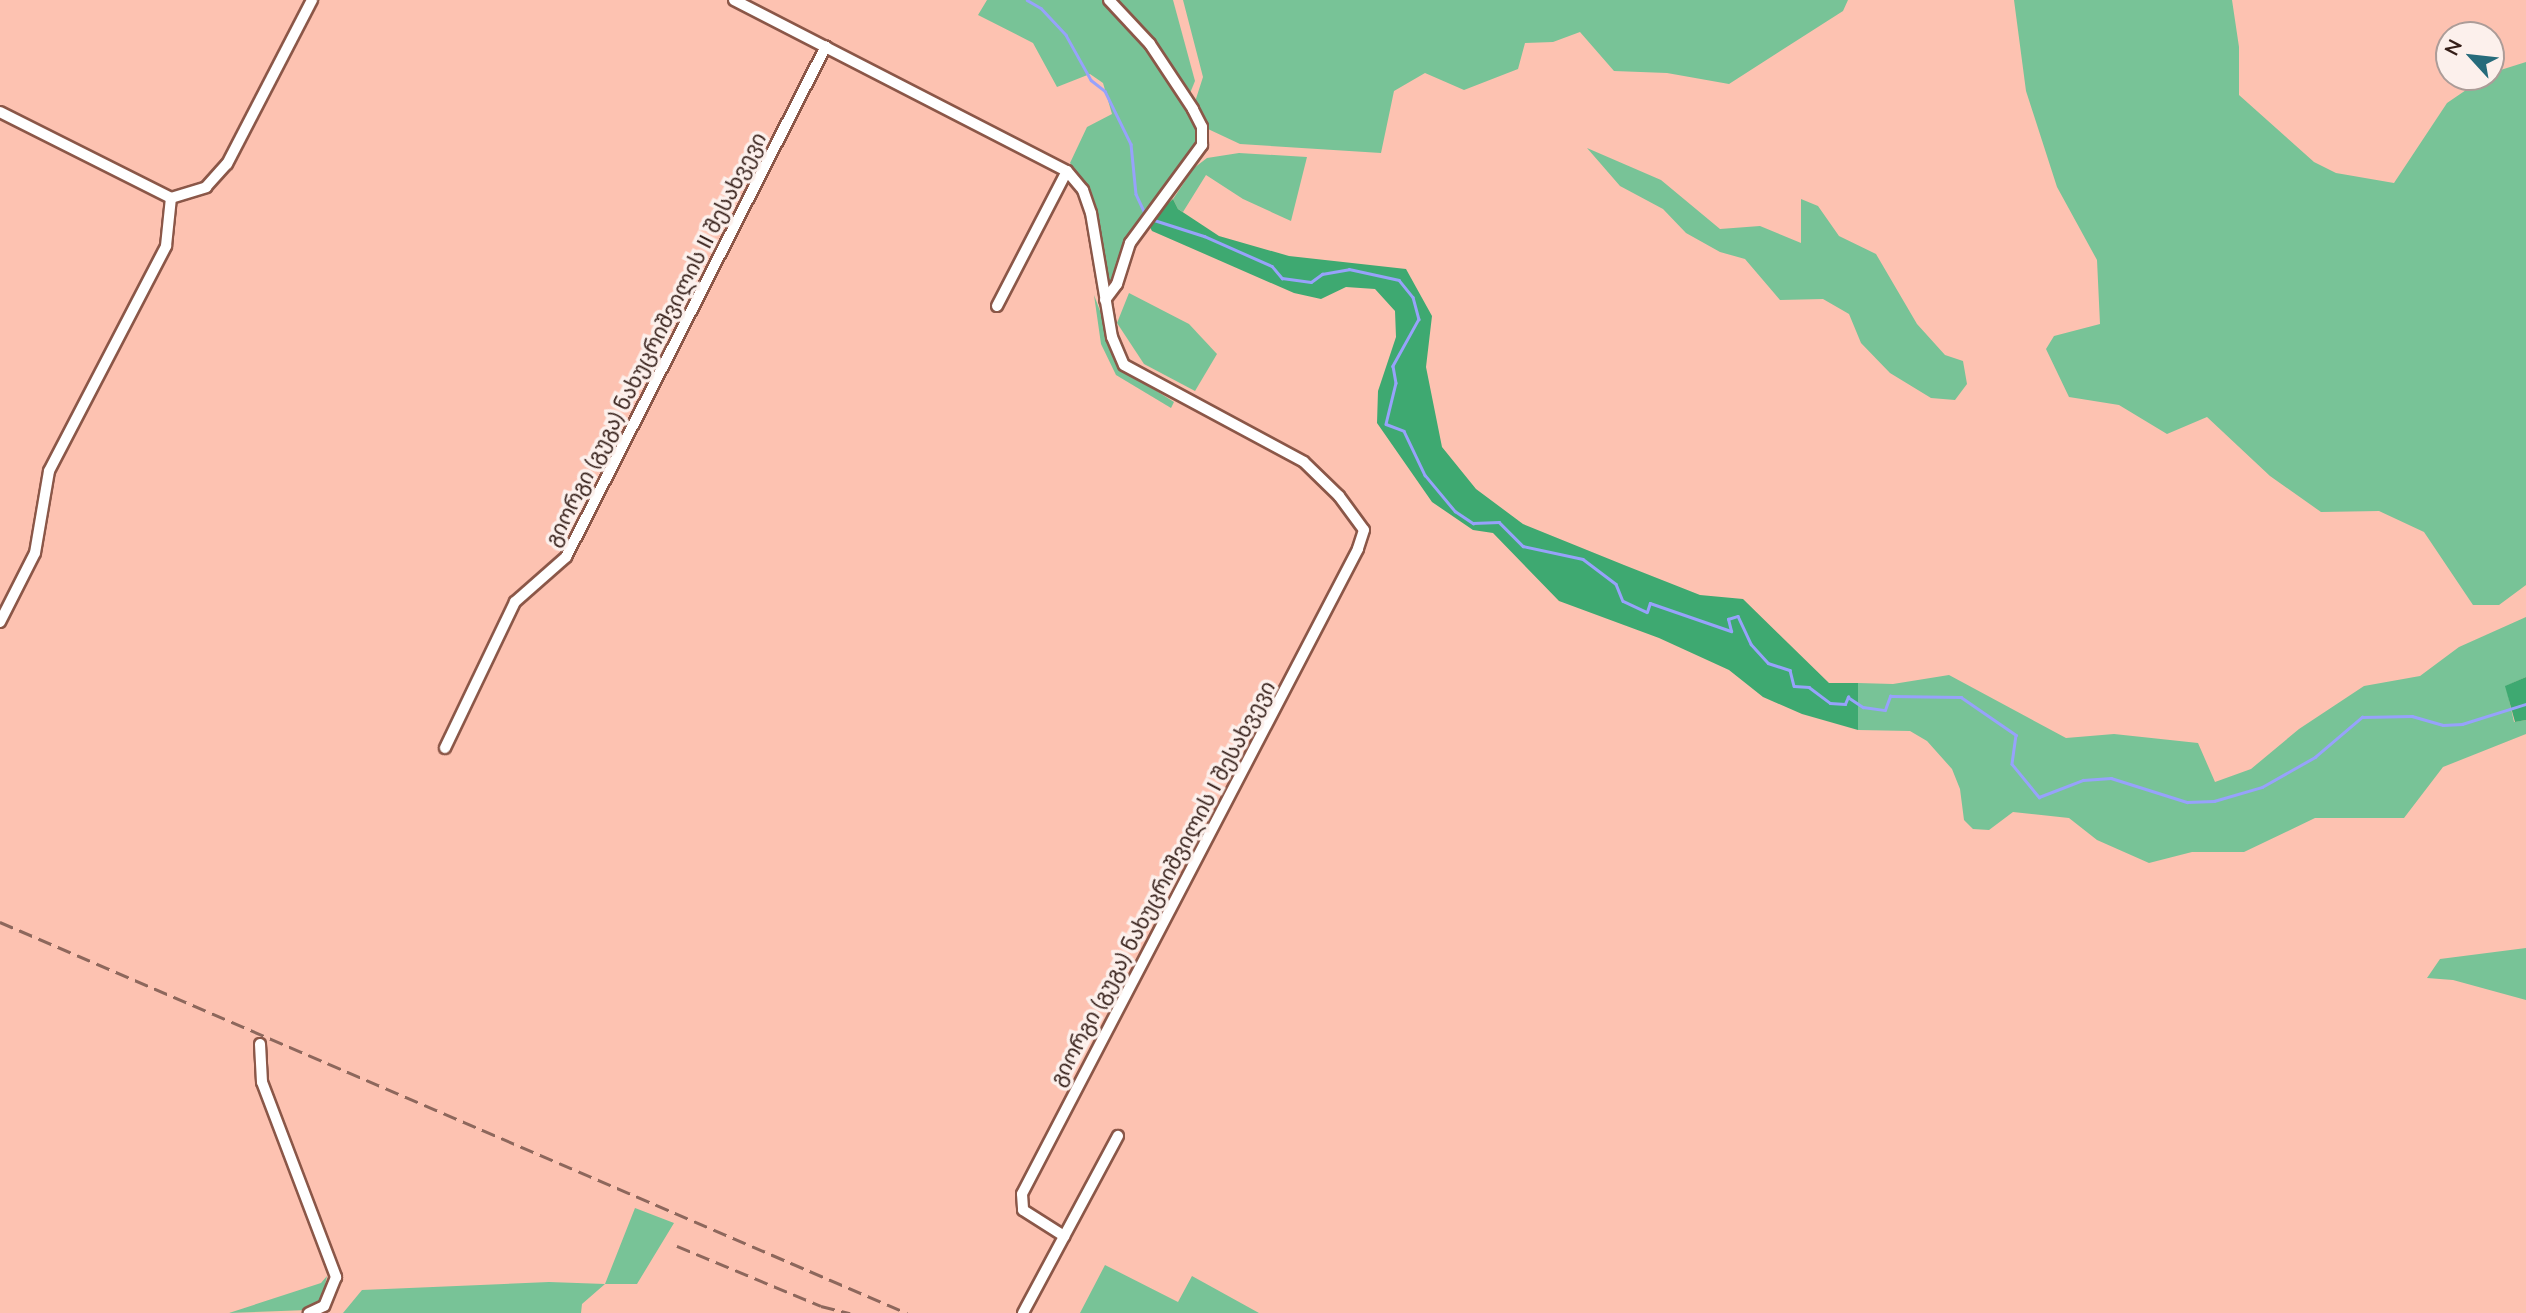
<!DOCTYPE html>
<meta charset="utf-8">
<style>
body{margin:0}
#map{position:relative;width:2526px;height:1313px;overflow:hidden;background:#fdc2b1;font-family:Lato,"Noto Sans Georgian",sans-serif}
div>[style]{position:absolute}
.green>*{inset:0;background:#78c397}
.forest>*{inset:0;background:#3ea971}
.stream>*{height:2.5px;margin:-1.25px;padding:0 1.25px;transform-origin:1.25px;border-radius:1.25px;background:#97a2fb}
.roads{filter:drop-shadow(2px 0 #8b5748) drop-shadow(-2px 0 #8b5748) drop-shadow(0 2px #8b5748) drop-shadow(0 -2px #8b5748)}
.minor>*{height:10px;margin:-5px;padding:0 5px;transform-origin:5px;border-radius:5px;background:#fff}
.rail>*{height:2.5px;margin-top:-1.25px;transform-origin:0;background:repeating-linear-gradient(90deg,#8d675c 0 14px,transparent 0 21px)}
span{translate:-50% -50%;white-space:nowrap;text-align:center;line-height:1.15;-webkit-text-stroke:7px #fcf0ec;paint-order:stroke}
.street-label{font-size:21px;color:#351f19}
.north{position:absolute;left:2435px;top:21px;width:70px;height:70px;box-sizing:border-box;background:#fcf0ec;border:2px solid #ac9c98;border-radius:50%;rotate:297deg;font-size:19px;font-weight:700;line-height:28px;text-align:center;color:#351f19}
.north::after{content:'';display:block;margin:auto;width:24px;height:32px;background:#266b7b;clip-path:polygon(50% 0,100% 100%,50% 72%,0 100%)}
</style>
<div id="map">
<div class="green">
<i style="clip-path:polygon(987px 0,1105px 0,1148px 46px,1199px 127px,1199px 143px,1163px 198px,1140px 218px,1123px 243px,1115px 278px,1107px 282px,1097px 209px,1090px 188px,1070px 163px,1087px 127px,1112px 114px,1103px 83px,1090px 74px,1057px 87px,1033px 43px,978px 15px)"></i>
<i style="clip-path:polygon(1113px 0,1173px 0,1195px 81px,1188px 98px)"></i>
<i style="clip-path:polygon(1183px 0,1848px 0,1843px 11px,1729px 84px,1667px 73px,1614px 71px,1580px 32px,1553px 42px,1525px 43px,1518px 69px,1464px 90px,1425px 73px,1394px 91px,1381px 153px,1240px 144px,1208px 129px,1194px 105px,1203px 77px)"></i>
<i style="clip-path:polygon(2014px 0,2232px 0,2239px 47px,2239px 95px,2314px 162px,2336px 173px,2394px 183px,2447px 103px,2491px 73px,2526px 62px,2526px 585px,2499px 605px,2473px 605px,2424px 532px,2379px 511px,2321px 512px,2270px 476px,2207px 417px,2167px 434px,2119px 405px,2069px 397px,2046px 349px,2054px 336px,2100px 324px,2097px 260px,2057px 187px,2026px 91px)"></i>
<i style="clip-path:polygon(1587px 148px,1661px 180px,1720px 229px,1760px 226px,1801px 243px,1801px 199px,1818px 206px,1839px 236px,1876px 254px,1917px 324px,1945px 355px,1963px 361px,1967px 384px,1955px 400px,1931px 398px,1890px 373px,1861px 343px,1849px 314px,1823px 299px,1780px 300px,1745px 259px,1720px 252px,1686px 233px,1663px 209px,1620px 186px)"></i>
<i style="clip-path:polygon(1239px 153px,1307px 157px,1291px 221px,1243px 199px,1206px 175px,1183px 212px,1178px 209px,1173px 199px,1194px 168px,1207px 158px)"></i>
<i style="clip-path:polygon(1129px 293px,1189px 324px,1217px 354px,1195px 391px,1144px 364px,1117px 323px)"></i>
<i style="clip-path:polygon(1094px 295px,1122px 369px,1174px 402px,1171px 408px,1116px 375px,1101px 344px)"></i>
<i style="clip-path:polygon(2526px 617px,2526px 677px,2506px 686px,2514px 722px,2526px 720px,2526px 734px,2443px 767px,2404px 818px,2315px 818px,2244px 852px,2192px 852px,2149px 863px,2097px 840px,2069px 818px,2013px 812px,1989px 830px,1973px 829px,1964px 820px,1960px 789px,1952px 769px,1927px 741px,1910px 731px,1858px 730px,1858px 683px,1893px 684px,1949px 675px,2066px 738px,2114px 734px,2198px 743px,2215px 782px,2251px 769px,2299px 729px,2364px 686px,2420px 676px,2459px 647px)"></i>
<i style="clip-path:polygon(2526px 948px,2526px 1000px,2453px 980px,2427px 978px,2440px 959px)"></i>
<i style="clip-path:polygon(635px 1208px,674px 1223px,637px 1284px,605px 1284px,582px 1304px,581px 1313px,343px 1313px,362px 1290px,549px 1282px,605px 1284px)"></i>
<i style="clip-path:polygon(1105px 1265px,1178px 1302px,1192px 1276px,1259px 1313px,1080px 1313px)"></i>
<i style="clip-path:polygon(327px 1276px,322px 1300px,308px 1310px,229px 1313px,321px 1283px)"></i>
</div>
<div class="forest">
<i style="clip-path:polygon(1173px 199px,1178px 209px,1219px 236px,1289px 256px,1406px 269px,1432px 316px,1426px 367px,1442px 447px,1476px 489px,1523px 524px,1624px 565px,1700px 595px,1743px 599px,1829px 683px,1858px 683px,1858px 730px,1802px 714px,1763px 697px,1729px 670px,1659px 638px,1559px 601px,1493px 533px,1473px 530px,1432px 502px,1377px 423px,1378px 391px,1396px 337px,1395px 311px,1375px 289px,1346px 287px,1321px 299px,1294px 293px,1152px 231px,1147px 222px)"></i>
<i style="clip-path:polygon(2526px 677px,2526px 720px,2515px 722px,2505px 686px)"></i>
</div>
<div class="stream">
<i style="left:1027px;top:0;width:16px;rotate:30deg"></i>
<i style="left:1041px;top:8px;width:37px;rotate:47deg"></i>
<i style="left:1066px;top:35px;width:51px;rotate:60.9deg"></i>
<i style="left:1091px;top:80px;width:18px;rotate:38deg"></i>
<i style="left:1105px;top:91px;width:59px;rotate:63.9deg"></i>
<i style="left:1131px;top:144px;width:50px;rotate:84.3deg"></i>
<i style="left:1136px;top:194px;width:23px;rotate:65deg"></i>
<i style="left:1151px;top:219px;width:56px;rotate:17.8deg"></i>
<i style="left:1204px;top:236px;width:74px;rotate:23.8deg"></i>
<i style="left:1272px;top:266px;width:16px;rotate:50deg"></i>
<i style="left:1282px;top:278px;width:29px;rotate:8deg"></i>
<i style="left:1311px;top:282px;width:14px;rotate:-36deg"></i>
<i style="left:1322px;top:274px;width:27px;rotate:-10deg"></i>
<i style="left:1349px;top:269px;width:51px;rotate:12.4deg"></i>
<i style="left:1399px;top:280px;width:22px;rotate:51deg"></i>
<i style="left:1413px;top:297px;width:23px;rotate:75deg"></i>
<i style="left:1419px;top:319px;width:54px;rotate:119deg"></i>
<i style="left:1393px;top:366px;width:17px;rotate:80deg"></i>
<i style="left:1396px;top:383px;width:42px;rotate:103.7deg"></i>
<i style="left:1386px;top:424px;width:19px;rotate:21deg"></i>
<i style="left:1404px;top:431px;width:49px;rotate:64.5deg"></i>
<i style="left:1425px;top:475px;width:47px;rotate:50.2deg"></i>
<i style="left:1455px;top:511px;width:22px;rotate:34deg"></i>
<i style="left:1473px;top:523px;width:26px;rotate:-2deg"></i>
<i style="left:1499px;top:522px;width:34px;rotate:45deg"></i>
<i style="left:1523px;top:546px;width:61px;rotate:12.2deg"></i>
<i style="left:1583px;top:559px;width:41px;rotate:37.1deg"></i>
<i style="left:1616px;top:584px;width:18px;rotate:68deg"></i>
<i style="left:1623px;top:601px;width:26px;rotate:25deg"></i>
<i style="left:1647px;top:612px;width:9px;rotate:-72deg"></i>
<i style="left:1650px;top:603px;width:86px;rotate:19.1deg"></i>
<i style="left:1731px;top:631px;width:12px;rotate:-104deg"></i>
<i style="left:1728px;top:619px;width:10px;rotate:-17deg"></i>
<i style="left:1738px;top:616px;width:31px;rotate:65deg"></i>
<i style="left:1751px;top:644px;width:25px;rotate:48deg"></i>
<i style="left:1768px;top:663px;width:23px;rotate:18deg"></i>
<i style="left:1790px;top:670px;width:16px;rotate:76deg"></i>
<i style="left:1794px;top:686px;width:15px;rotate:4deg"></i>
<i style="left:1809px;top:687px;width:26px;rotate:37deg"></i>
<i style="left:1830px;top:703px;width:15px;rotate:4deg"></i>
<i style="left:1845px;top:704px;width:8px;rotate:-67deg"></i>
<i style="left:1848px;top:697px;width:18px;rotate:34deg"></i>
<i style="left:1863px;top:707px;width:22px;rotate:8deg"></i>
<i style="left:1885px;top:710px;width:15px;rotate:-70deg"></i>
<i style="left:1890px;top:696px;width:71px;rotate:0.8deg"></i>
<i style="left:1961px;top:697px;width:67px;rotate:34.6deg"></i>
<i style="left:2016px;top:735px;width:29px;rotate:98deg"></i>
<i style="left:2012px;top:764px;width:43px;rotate:50.7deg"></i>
<i style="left:2039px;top:797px;width:47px;rotate:-21.1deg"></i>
<i style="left:2083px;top:780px;width:28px;rotate:-4deg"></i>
<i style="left:2111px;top:778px;width:80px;rotate:17.5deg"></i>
<i style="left:2187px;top:802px;width:27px;rotate:-2deg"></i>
<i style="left:2214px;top:801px;width:50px;rotate:-16.3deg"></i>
<i style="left:2262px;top:787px;width:61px;rotate:-29.5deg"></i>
<i style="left:2315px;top:757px;width:62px;rotate:-40.4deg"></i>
<i style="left:2362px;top:717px;width:50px;rotate:-1.1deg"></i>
<i style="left:2412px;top:716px;width:32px;rotate:16deg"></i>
<i style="left:2443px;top:725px;width:19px;rotate:-3deg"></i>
<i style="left:2462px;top:724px;width:67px;rotate:-17.4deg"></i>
</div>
<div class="roads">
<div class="minor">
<i style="left:734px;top:0;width:374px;rotate:27.2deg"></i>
<i style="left:1067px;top:171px;width:25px;rotate:50deg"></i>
<i style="left:1083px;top:190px;width:24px;rotate:71deg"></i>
<i style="left:1091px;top:213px;width:126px;rotate:80.4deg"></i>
<i style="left:1112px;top:337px;width:30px;rotate:67deg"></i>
<i style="left:1124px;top:365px;width:204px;rotate:28.3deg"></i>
<i style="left:1304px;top:462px;width:49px;rotate:44.2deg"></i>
<i style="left:1339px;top:496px;width:42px;rotate:53.7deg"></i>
<i style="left:1364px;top:530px;width:20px;rotate:108deg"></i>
<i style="left:1358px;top:549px;width:727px;rotate:117.52deg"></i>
<i style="left:1022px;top:1194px;width:16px;rotate:86deg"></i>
<i style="left:1023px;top:1210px;width:49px;rotate:32.4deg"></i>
<i style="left:0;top:112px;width:191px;rotate:26.7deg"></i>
<i style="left:171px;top:198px;width:37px;rotate:-17deg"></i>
<i style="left:206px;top:187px;width:31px;rotate:-48deg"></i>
<i style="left:227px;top:164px;width:185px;rotate:-62.6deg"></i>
<i style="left:1105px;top:300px;width:20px;rotate:-53deg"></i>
<i style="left:1117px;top:284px;width:43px;rotate:-72.4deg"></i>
<i style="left:1130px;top:243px;width:122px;rotate:-53.7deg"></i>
<i style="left:1202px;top:145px;width:18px;rotate:-90deg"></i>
<i style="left:1202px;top:127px;width:20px;rotate:-117deg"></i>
<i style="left:1193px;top:109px;width:78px;rotate:-123.5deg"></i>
<i style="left:1150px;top:44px;width:60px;rotate:-133deg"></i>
<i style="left:997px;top:306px;width:152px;rotate:-62.6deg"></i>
<i style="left:0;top:622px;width:77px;rotate:-63.1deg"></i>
<i style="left:35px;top:553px;width:83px;rotate:-80.3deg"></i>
<i style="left:49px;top:471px;width:254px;rotate:-62.5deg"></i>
<i style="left:166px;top:246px;width:48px;rotate:-84.1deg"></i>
<i style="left:445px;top:748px;width:162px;rotate:-64.4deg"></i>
<i style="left:515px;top:602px;width:68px;rotate:-41.4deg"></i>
<i style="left:566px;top:557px;width:573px;rotate:-63.03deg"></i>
<i style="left:260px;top:1044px;width:38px;rotate:87deg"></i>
<i style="left:262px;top:1082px;width:209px;rotate:69.2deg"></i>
<i style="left:336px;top:1277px;width:31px;rotate:112deg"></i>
<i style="left:324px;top:1306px;width:17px;rotate:155deg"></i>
<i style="left:1023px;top:1313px;width:201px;rotate:-61.8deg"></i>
</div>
</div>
<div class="rail">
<i style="left:0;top:922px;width:988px;rotate:23.32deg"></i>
<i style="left:677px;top:1246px;width:156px;rotate:22.6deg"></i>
<i style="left:821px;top:1306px;width:30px;rotate:14deg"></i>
</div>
<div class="street-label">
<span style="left:655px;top:339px;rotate:-63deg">გიორგი (გუგა) ნახუცრიშვილის II შესახვევი</span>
<span style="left:1162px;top:883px;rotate:-62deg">გიორგი (გუგა) ნახუცრიშვილის I შესახვევი</span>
</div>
<div class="north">N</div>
</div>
